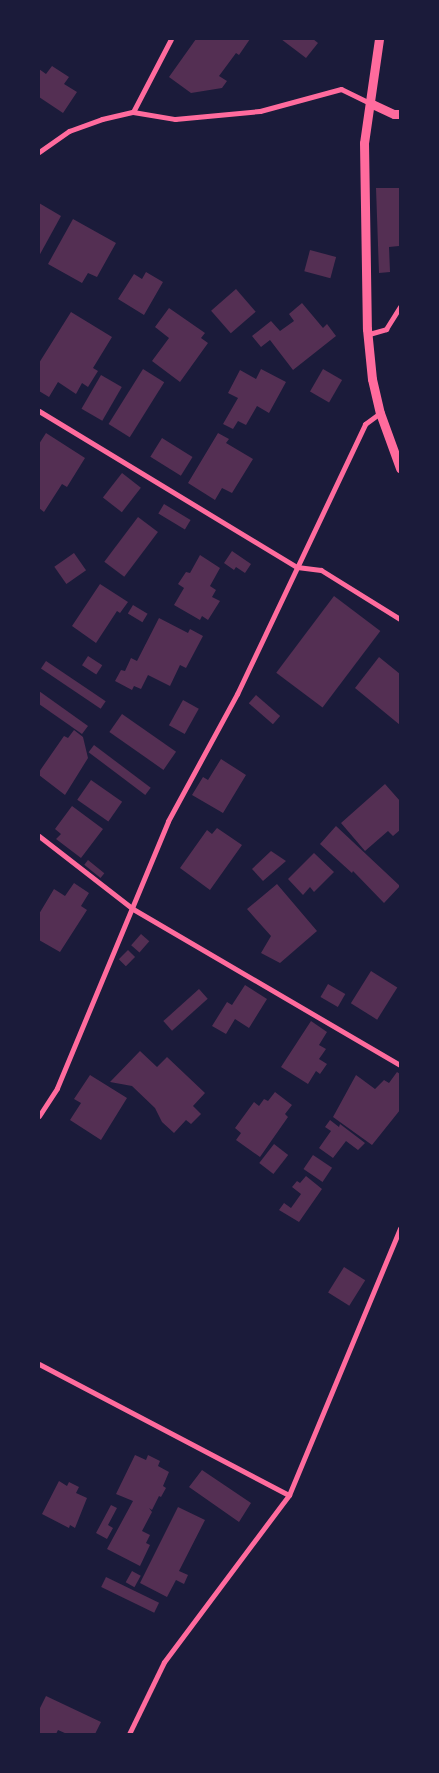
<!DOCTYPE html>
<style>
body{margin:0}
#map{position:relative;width:439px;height:1773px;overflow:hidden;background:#1b1b3a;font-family:"Work Sans",sans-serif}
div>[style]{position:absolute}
.building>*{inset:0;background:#542f53;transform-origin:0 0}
.minor>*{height:5px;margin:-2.5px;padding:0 2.5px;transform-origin:2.5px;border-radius:2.5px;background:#ff6b9d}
.tertiary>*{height:9px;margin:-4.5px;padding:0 4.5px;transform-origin:4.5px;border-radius:4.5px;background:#ff6b9d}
span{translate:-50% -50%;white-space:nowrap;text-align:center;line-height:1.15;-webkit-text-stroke:4.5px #1b1b3a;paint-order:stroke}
.frame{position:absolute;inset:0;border:40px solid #1b1b3a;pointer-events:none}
</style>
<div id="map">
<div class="building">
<i style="clip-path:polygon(196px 39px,250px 39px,239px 55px,236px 53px,219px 76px,227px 81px,222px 88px,191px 93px,169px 77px)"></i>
<i style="clip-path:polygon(281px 39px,313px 39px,318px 43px,306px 58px)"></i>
<i style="clip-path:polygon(52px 66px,69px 77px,64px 84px,77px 92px,63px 113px,39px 97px,39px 69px,46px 74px)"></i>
<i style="clip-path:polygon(376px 188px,400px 188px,399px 246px,389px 247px,390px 272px,379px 273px)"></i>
<i style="clip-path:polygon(39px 203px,61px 216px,39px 256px)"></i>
<i style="clip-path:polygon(73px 219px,116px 243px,97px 277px,88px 273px,82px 283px,48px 264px)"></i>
<i style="left:310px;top:250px;width:27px;height:22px;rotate:15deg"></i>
<i style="clip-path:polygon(146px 272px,163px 282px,144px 315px,118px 299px,134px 274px,142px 279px)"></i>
<i style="left:236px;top:289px;width:30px;height:33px;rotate:49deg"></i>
<i style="clip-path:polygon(302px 303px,323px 328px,327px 324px,336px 336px,293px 370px,270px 340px,261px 347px,252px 336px,271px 321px,280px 331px,294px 321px,289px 314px)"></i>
<i style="clip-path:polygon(169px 308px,205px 333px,201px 338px,208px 343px,180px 382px,152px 361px,169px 338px,155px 327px)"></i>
<i style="clip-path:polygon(71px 312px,112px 337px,93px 368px,98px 371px,88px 387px,82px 383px,76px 394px,58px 382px,49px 397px,39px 391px,39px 363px)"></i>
<i style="left:143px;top:369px;width:25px;height:65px;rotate:32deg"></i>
<i style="clip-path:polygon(261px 369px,286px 382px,269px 413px,257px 406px,246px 425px,238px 421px,233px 429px,223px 424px,238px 398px,228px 393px,240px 370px,256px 379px)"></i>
<i style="left:323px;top:369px;width:22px;height:26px;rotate:30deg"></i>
<i style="left:101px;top:375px;width:24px;height:39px;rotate:30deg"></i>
<i style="clip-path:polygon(46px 433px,85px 458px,67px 487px,62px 484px,44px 512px,39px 508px,39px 444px)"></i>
<i style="clip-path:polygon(218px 433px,229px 439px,226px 443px,253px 459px,232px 493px,222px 488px,215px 500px,188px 483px)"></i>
<i style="left:162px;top:438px;width:36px;height:22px;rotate:32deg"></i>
<i style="left:122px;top:473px;width:24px;height:31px;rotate:38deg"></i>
<i style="left:164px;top:504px;width:31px;height:11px;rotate:31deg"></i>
<i style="left:138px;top:517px;width:25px;height:56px;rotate:37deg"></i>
<i style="clip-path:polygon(232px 551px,251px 564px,245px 573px,236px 567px,234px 570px,224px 563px)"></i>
<i style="left:74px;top:553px;width:21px;height:24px;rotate:55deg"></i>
<i style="clip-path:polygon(200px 555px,220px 568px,210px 586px,216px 590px,212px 597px,220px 601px,208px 620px,202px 616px,200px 620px,174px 605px,184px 588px,178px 584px,186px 572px,190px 573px)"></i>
<i style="clip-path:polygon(100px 584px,128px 602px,120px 613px,117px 611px,96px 643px,72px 626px)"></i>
<i style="left:334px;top:596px;width:58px;height:96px;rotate:37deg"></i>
<i style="left:133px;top:605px;width:17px;height:10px;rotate:31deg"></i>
<i style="clip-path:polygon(159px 618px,188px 633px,190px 629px,203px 636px,186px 668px,180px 665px,170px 686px,148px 675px,141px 689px,134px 686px,132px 690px,115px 681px,121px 670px,125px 671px,131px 658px,137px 661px)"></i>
<i style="left:88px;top:656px;width:17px;height:11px;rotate:33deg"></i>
<i style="clip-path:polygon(379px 657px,400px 674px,400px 725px,355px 688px)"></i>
<i style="left:46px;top:661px;width:72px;height:9px;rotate:34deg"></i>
<i style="clip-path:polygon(39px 691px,88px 726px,82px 734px,39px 704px)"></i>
<i style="left:256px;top:695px;width:32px;height:11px;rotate:41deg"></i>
<i style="left:183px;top:700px;width:18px;height:29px;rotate:29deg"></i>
<i style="left:122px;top:714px;width:66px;height:22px;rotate:35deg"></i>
<i style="clip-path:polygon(74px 730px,83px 737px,88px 758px,65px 795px,39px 775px,39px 772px,64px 736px,68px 738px)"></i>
<i style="left:94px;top:745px;width:71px;height:9px;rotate:37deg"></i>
<i style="clip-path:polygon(221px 759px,246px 775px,223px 813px,192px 795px,203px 777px,208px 780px)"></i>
<i style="left:91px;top:780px;width:38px;height:24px;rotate:35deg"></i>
<i style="clip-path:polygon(385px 784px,400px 801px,400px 830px,393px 836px,388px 831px,365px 851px,341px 823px)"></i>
<i style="clip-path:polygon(72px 806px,103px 829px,81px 858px,56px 839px,61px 834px,55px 829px)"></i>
<i style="clip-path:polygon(336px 826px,400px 886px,384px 903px,353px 871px,352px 873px,320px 844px)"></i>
<i style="clip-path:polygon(217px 828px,242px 845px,210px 890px,180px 868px,207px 830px,212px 834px)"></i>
<i style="clip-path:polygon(271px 851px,286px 861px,263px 881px,252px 869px)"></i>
<i style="clip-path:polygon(314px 853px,334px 872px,314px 892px,310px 887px,303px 895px,288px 879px)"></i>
<i style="left:88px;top:860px;width:21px;height:6px;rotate:39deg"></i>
<i style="clip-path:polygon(74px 883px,89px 893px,81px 906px,87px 910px,60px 952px,39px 940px,39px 914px,54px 889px,65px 896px)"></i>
<i style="clip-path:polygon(277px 884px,317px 931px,280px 963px,261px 953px,271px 936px,247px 909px)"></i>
<i style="left:141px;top:934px;width:11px;height:15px;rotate:41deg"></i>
<i style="left:128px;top:950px;width:10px;height:13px;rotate:45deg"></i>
<i style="left:371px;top:971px;width:31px;height:38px;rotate:32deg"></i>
<i style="left:328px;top:984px;width:20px;height:15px;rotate:30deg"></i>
<i style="clip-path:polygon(245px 985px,267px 999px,249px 1028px,235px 1019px,226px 1034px,212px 1026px,227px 1002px,232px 1005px)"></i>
<i style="left:199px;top:989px;width:13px;height:48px;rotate:48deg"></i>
<i style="clip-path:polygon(311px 1021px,327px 1032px,319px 1045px,326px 1049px,319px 1059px,327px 1064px,320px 1074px,316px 1071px,308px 1084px,281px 1067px)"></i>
<i style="clip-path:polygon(140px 1051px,157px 1067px,167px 1057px,205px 1093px,193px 1106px,201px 1114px,191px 1124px,186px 1120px,174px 1133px,162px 1122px,155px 1108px,132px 1086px,110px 1082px)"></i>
<i style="clip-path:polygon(397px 1072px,400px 1074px,400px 1110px,372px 1145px,333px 1117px,356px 1075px,375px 1089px,384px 1080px,389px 1083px)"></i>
<i style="clip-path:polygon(90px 1075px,127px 1098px,101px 1140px,70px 1120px,81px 1103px,74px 1099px)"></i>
<i style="clip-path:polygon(275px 1092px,292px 1105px,285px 1114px,288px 1117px,260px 1157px,236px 1140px,241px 1133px,235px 1128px,254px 1102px,259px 1106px,264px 1099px,268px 1101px)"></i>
<i style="clip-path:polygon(330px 1120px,339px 1127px,340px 1124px,365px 1143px,358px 1150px,346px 1141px,333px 1158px,319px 1148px,331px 1131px,325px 1127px)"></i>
<i style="left:274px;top:1144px;width:18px;height:24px;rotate:38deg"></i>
<i style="left:313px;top:1155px;width:23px;height:17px;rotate:34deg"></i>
<i style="clip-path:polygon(306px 1176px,322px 1189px,299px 1222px,279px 1210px,284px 1203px,291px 1208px,301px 1194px,292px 1187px,297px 1181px,300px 1183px)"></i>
<i style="left:344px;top:1267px;width:25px;height:30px;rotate:32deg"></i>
<i style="clip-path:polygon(135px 1455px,146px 1460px,148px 1455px,160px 1461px,158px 1466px,169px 1472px,163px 1486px,166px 1488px,161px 1497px,159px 1496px,152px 1510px,149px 1508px,152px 1512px,142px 1531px,150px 1535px,146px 1543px,150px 1545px,140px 1566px,107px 1549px,133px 1501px,116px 1494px)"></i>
<i style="clip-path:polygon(202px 1470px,251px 1503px,239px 1522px,209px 1501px,216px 1491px,209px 1501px,189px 1487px)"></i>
<i style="clip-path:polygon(59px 1481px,67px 1486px,69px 1482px,79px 1487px,76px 1493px,87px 1498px,75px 1528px,70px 1525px,69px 1528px,42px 1514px)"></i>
<i style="clip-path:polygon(111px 1505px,117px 1508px,108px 1525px,113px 1528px,107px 1539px,96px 1533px)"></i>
<i style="clip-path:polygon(178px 1507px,205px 1520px,179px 1571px,188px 1575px,184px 1584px,176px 1580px,167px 1597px,140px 1583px)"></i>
<i style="left:132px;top:1571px;width:10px;height:13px;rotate:29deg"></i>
<i style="left:106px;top:1577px;width:59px;height:11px;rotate:26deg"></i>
<i style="clip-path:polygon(46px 1696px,101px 1722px,95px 1734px,67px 1734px,58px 1730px,56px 1734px,39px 1734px,39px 1710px)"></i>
</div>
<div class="minor">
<i style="left:133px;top:112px;width:82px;rotate:-62.5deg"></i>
<i style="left:39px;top:152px;width:37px;rotate:-35deg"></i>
<i style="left:69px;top:131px;width:35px;rotate:-20deg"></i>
<i style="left:102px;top:119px;width:32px;rotate:-13deg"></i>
<i style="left:133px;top:112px;width:43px;rotate:9.5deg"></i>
<i style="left:175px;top:119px;width:85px;rotate:-5.4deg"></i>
<i style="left:260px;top:111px;width:84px;rotate:-15.2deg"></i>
<i style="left:341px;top:89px;width:32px;rotate:26deg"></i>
<i style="left:369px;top:334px;width:18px;rotate:-16deg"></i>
<i style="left:386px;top:329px;width:26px;rotate:-58deg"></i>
<i style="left:39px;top:411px;width:301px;rotate:31.2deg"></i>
<i style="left:297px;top:567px;width:24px;rotate:7deg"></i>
<i style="left:321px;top:570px;width:93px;rotate:31.8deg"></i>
<i style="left:39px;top:836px;width:119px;rotate:37.8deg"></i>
<i style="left:133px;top:909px;width:309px;rotate:30.3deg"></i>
<i style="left:39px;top:1116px;width:33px;rotate:-57deg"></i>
<i style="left:57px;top:1088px;width:289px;rotate:-67.4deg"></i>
<i style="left:168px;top:821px;width:145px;rotate:-61.5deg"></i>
<i style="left:237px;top:694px;width:299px;rotate:-64.6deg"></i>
<i style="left:365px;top:424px;width:19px;rotate:-36deg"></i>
<i style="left:39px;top:1364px;width:282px;rotate:27.7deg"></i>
<i style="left:129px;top:1734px;width:80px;rotate:-64.1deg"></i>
<i style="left:164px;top:1662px;width:209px;rotate:-53.2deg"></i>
<i style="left:289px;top:1495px;width:289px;rotate:-67.4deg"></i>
</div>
<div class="tertiary">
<i style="left:379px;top:39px;width:105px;rotate:98.2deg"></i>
<i style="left:364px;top:143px;width:186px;rotate:89.1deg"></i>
<i style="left:367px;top:329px;width:50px;rotate:84.3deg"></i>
<i style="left:372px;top:379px;width:35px;rotate:77deg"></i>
<i style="left:380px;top:413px;width:59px;rotate:70deg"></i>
<i style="left:370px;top:103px;width:26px;rotate:25deg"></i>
<i style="left:394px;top:114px;width:6px"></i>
</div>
<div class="frame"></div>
</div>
